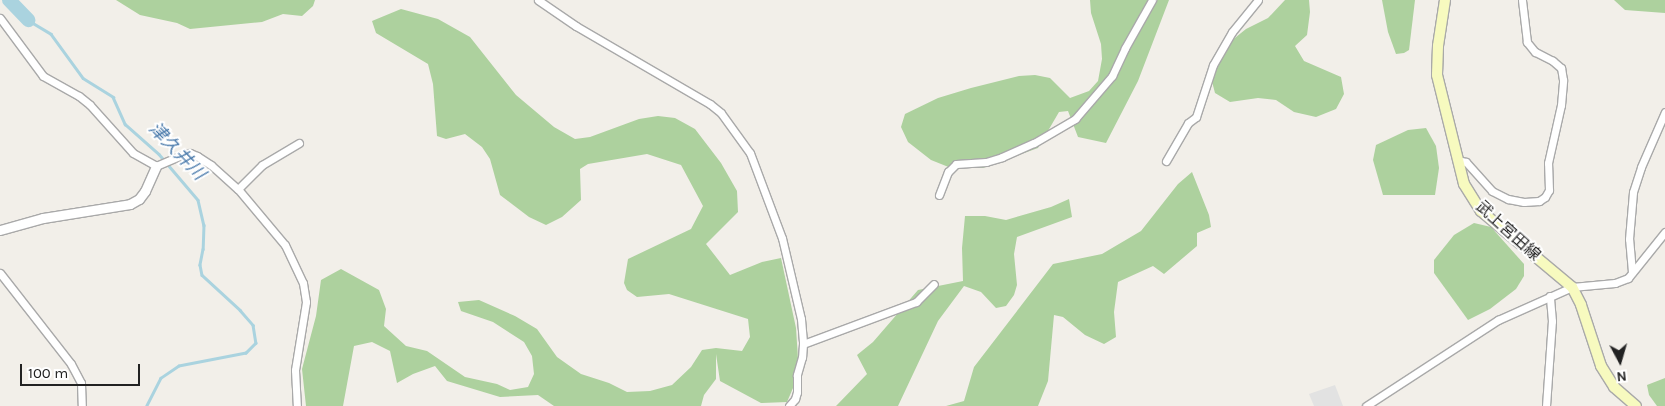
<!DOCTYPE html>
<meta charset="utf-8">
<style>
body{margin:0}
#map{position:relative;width:1665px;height:406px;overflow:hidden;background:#f2efe9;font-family:Karla,"Noto Sans JP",sans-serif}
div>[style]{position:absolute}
.forest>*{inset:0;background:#add19e}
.parking>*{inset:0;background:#e2e2e2}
.stream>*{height:2.5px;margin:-1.25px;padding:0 1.25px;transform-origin:1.25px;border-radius:1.25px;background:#aad3df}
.river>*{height:14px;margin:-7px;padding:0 7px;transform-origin:7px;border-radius:7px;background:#aad3df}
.roads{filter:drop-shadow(1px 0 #a9a9a9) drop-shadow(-1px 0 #a9a9a9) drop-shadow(0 1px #a9a9a9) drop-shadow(0 -1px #a9a9a9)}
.minor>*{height:7px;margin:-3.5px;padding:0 3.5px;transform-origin:3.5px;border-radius:3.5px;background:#fff}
.tertiary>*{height:9px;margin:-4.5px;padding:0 4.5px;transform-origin:4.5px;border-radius:4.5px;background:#fff}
.secondary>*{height:10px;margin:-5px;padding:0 5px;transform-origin:5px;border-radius:5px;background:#f7fabf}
span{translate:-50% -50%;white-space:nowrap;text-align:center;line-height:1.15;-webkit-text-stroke:4px #fff;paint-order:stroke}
.street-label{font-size:16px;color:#222}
.water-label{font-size:18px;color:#4a7aab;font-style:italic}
.north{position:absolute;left:1595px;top:336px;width:50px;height:50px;-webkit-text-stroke:4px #fff;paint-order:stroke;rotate:174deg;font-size:14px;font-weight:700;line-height:20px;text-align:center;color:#222}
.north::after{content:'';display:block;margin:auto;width:18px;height:22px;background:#222;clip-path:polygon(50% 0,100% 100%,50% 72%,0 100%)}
.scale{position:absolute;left:20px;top:364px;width:120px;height:22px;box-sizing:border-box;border:2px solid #222;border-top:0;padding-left:6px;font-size:15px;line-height:18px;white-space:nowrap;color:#222;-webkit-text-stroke:4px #fff;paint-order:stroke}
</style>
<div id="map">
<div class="forest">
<i style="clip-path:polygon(116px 0,315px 0,313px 6px,302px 16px,283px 14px,262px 22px,190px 29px,177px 23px,140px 15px)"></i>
<i style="clip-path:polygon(1090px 0,1169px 0,1138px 81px,1106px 143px,1078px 137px,1068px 111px,1059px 112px,1038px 148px,983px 168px,951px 168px,931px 160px,908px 142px,901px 127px,905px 114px,938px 98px,971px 88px,1019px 76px,1035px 75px,1050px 78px,1070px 98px,1089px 91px,1098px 81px,1102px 59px,1101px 44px,1091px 13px)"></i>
<i style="clip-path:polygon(1285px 0,1309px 0,1310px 12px,1307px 35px,1295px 46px,1304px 61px,1341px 77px,1344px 94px,1336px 109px,1316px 117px,1294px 112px,1276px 100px,1258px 98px,1230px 102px,1215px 93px,1210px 74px,1215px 54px,1246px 29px,1268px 18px)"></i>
<i style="clip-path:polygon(1382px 0,1415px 0,1409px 50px,1404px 53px,1396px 54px,1388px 32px)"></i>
<i style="clip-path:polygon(1614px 0,1665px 0,1665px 13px,1625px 10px)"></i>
<i style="clip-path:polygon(401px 9px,438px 19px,470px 37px,516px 95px,554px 127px,575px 139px,590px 137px,639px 119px,658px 116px,675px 118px,695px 129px,721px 163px,737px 191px,738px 212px,706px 244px,730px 275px,762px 262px,781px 258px,796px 328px,799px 374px,787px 402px,761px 403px,720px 381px,716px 354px,716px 379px,704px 395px,701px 406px,554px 406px,538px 395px,500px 397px,447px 381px,435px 366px,413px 374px,397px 383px,390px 351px,372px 342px,354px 346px,343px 406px,306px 406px,302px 369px,316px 316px,321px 280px,341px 269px,379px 290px,386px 309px,384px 326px,406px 346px,427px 351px,465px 377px,497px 384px,510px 390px,528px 387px,534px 374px,532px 356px,524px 342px,493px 322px,461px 311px,458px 302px,479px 300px,515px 316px,537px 329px,557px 357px,581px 374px,609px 383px,627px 392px,650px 391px,672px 385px,691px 367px,702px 350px,716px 348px,742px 351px,750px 337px,748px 319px,669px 294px,637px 297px,627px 290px,624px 283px,628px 259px,691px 229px,703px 206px,681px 165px,647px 154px,588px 164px,580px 169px,581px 200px,562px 217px,546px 225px,529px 217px,500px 195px,490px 159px,482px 147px,465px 134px,446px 139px,437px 136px,433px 84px,428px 64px,376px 33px,372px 21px)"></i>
<i style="clip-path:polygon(1426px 128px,1436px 146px,1439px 168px,1435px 195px,1383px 195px,1373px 160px,1376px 145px,1408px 130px)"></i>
<i style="clip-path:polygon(1192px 172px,1209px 215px,1211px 227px,1197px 233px,1197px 246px,1164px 274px,1153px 266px,1118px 282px,1114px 312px,1116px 337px,1104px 344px,1085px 335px,1063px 317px,1054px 315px,1048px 381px,1038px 406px,946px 406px,964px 401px,974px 367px,1053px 264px,1102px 254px,1141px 231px,1178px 184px)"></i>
<i style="clip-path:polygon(1069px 199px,1072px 217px,1017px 237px,1014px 254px,1017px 285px,1014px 295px,1006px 306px,996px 308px,981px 292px,964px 286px,938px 321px,898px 406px,836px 406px,867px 374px,857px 355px,873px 342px,918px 290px,963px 281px,962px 248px,965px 216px,985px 216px,1006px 220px,1051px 207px)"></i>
<i style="clip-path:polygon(1474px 223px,1491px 227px,1524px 264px,1524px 276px,1516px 289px,1490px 309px,1468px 320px,1434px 273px,1434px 260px,1454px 235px)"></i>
<i style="clip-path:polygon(1665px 378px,1665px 406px,1657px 406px,1649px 395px,1647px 385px)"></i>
</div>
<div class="parking">
<i style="clip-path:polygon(1335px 385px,1343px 406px,1314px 406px,1309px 394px)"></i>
</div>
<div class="stream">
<i style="left:28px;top:20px;width:27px;rotate:31deg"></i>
<i style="left:51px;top:34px;width:54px;rotate:54deg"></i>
<i style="left:83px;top:78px;width:36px;rotate:32deg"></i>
<i style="left:113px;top:97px;width:30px;rotate:66deg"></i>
<i style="left:125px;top:124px;width:45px;rotate:41.4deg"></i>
<i style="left:159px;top:154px;width:60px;rotate:49.7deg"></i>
<i style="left:198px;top:200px;width:26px;rotate:77deg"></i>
<i style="left:204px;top:225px;width:24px;rotate:92deg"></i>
<i style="left:203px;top:249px;width:16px;rotate:101deg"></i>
<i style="left:200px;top:265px;width:10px;rotate:79deg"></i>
<i style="left:202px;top:275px;width:52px;rotate:42.6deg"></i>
<i style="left:240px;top:310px;width:20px;rotate:49deg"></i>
<i style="left:253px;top:325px;width:18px;rotate:81deg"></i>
<i style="left:256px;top:343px;width:14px;rotate:135deg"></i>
<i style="left:246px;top:353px;width:68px;rotate:169deg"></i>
<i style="left:179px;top:366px;width:22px;rotate:146deg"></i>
<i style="left:161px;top:378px;width:31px;rotate:117deg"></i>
</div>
<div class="river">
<i style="left:9px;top:0;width:28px;rotate:46deg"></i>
</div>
<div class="roads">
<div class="minor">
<i style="left:538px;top:0;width:46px;rotate:34.4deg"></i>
<i style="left:576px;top:26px;width:155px;rotate:30.2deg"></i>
<i style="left:710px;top:104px;width:14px;rotate:39deg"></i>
<i style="left:721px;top:113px;width:49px;rotate:54.1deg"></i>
<i style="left:750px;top:153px;width:91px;rotate:69.4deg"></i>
<i style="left:782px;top:238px;width:83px;rotate:76.8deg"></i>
<i style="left:801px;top:319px;width:25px;rotate:85deg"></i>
<i style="left:803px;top:344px;width:13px;rotate:94deg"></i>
<i style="left:802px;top:357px;width:19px;rotate:106deg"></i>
<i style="left:797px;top:375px;width:17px;rotate:90deg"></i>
<i style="left:797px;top:392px;width:7px;rotate:106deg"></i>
<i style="left:795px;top:399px;width:9px;rotate:131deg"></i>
<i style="left:0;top:18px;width:72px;rotate:53.4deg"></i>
<i style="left:43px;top:76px;width:41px;rotate:29.1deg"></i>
<i style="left:79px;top:96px;width:14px;rotate:39deg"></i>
<i style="left:90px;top:105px;width:64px;rotate:48.1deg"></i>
<i style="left:133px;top:153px;width:26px;rotate:29deg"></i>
<i style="left:156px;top:166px;width:28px;rotate:-23deg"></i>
<i style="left:182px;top:155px;width:8px;rotate:-14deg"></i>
<i style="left:190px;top:153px;width:8px;rotate:23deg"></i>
<i style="left:197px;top:156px;width:17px;rotate:33deg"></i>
<i style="left:211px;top:165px;width:36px;rotate:42deg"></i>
<i style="left:238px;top:189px;width:73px;rotate:50deg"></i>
<i style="left:285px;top:245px;width:42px;rotate:64.7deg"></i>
<i style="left:303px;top:283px;width:19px;rotate:81deg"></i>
<i style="left:306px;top:302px;width:69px;rotate:99.2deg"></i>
<i style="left:295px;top:370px;width:36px;rotate:87deg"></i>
<i style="left:1457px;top:160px;width:9px;rotate:13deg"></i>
<i style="left:1466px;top:162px;width:39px;rotate:48deg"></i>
<i style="left:1492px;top:191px;width:18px;rotate:27deg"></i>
<i style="left:1508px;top:199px;width:16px;rotate:11deg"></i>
<i style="left:1524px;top:202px;width:15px;rotate:-4deg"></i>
<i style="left:1539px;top:201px;width:7px;rotate:-34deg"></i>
<i style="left:1545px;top:197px;width:8px;rotate:-60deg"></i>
<i style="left:1549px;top:190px;width:27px;rotate:-92deg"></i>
<i style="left:1548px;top:163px;width:59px;rotate:-77.4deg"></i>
<i style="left:1561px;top:105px;width:25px;rotate:-85deg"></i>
<i style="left:1563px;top:80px;width:12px;rotate:-99deg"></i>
<i style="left:1561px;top:68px;width:11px;rotate:-139deg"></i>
<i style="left:1553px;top:61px;width:20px;rotate:-153deg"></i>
<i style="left:1535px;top:52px;width:13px;rotate:-129deg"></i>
<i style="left:1527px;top:42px;width:42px;rotate:-96.8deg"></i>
<i style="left:1166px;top:161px;width:44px;rotate:-59.9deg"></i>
<i style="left:1188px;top:123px;width:10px;rotate:-37deg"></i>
<i style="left:1196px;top:117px;width:55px;rotate:-71.9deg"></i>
<i style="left:1213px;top:65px;width:38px;rotate:-60deg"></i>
<i style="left:1232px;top:32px;width:41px;rotate:-50.9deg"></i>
<i style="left:238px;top:189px;width:34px;rotate:-45deg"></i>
<i style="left:262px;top:165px;width:43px;rotate:-30.7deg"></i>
<i style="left:939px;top:195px;width:25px;rotate:-69deg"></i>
<i style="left:948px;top:172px;width:11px;rotate:-45deg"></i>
<i style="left:956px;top:164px;width:30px;rotate:-4deg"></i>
<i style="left:986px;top:162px;width:17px;rotate:-17deg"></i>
<i style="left:1002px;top:157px;width:35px;rotate:-24deg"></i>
<i style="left:1034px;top:143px;width:48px;rotate:-30.3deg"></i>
<i style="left:1075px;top:119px;width:57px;rotate:-49.3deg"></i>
<i style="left:1112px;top:76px;width:31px;rotate:-65deg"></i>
<i style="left:1125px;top:48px;width:55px;rotate:-60.6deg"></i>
<i style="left:1632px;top:272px;width:33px;rotate:-95deg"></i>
<i style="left:1629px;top:239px;width:47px;rotate:-85.1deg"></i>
<i style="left:1633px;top:192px;width:26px;rotate:-72deg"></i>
<i style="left:1641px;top:167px;width:60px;rotate:-66.4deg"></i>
<i style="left:0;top:273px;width:115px;rotate:52deg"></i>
<i style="left:71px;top:364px;width:21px;rotate:62deg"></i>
<i style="left:81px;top:383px;width:23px;rotate:88deg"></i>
<i style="left:803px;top:344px;width:121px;rotate:-20.4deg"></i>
<i style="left:916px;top:302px;width:25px;rotate:-45deg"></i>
<i style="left:1366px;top:406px;width:158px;rotate:-33.1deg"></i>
<i style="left:1498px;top:320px;width:81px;rotate:-24deg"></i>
<i style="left:1572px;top:287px;width:43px;rotate:-5.3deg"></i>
<i style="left:1615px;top:283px;width:14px;rotate:-21deg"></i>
<i style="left:1628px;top:278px;width:59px;rotate:-51.2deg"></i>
<i style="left:1546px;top:406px;width:85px;rotate:-86deg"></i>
<i style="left:1552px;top:321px;width:25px;rotate:-95deg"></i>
</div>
<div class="tertiary">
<i style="left:0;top:230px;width:45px;rotate:-15.6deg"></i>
<i style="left:43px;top:218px;width:88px;rotate:-9.1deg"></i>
<i style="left:130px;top:204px;width:10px;rotate:-29deg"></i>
<i style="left:139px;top:199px;width:10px;rotate:-53deg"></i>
<i style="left:145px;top:191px;width:27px;rotate:-66deg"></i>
</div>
<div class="secondary">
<i style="left:1445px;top:0;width:47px;rotate:98.7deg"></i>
<i style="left:1438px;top:46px;width:29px;rotate:92deg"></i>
<i style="left:1437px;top:75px;width:112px;rotate:76.1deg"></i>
<i style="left:1464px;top:184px;width:32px;rotate:58deg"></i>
<i style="left:1481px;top:211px;width:119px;rotate:39.9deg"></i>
<i style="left:1572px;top:287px;width:20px;rotate:63deg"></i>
<i style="left:1581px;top:305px;width:64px;rotate:71.8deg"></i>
<i style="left:1601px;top:366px;width:25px;rotate:58deg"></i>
<i style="left:1614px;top:387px;width:29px;rotate:41deg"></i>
</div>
</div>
<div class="street-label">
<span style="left:1508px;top:231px;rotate:42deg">武上宮田線</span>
</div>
<div class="water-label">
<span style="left:177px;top:151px;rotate:46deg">津久井川</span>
</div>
<div class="north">N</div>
<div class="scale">100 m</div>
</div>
